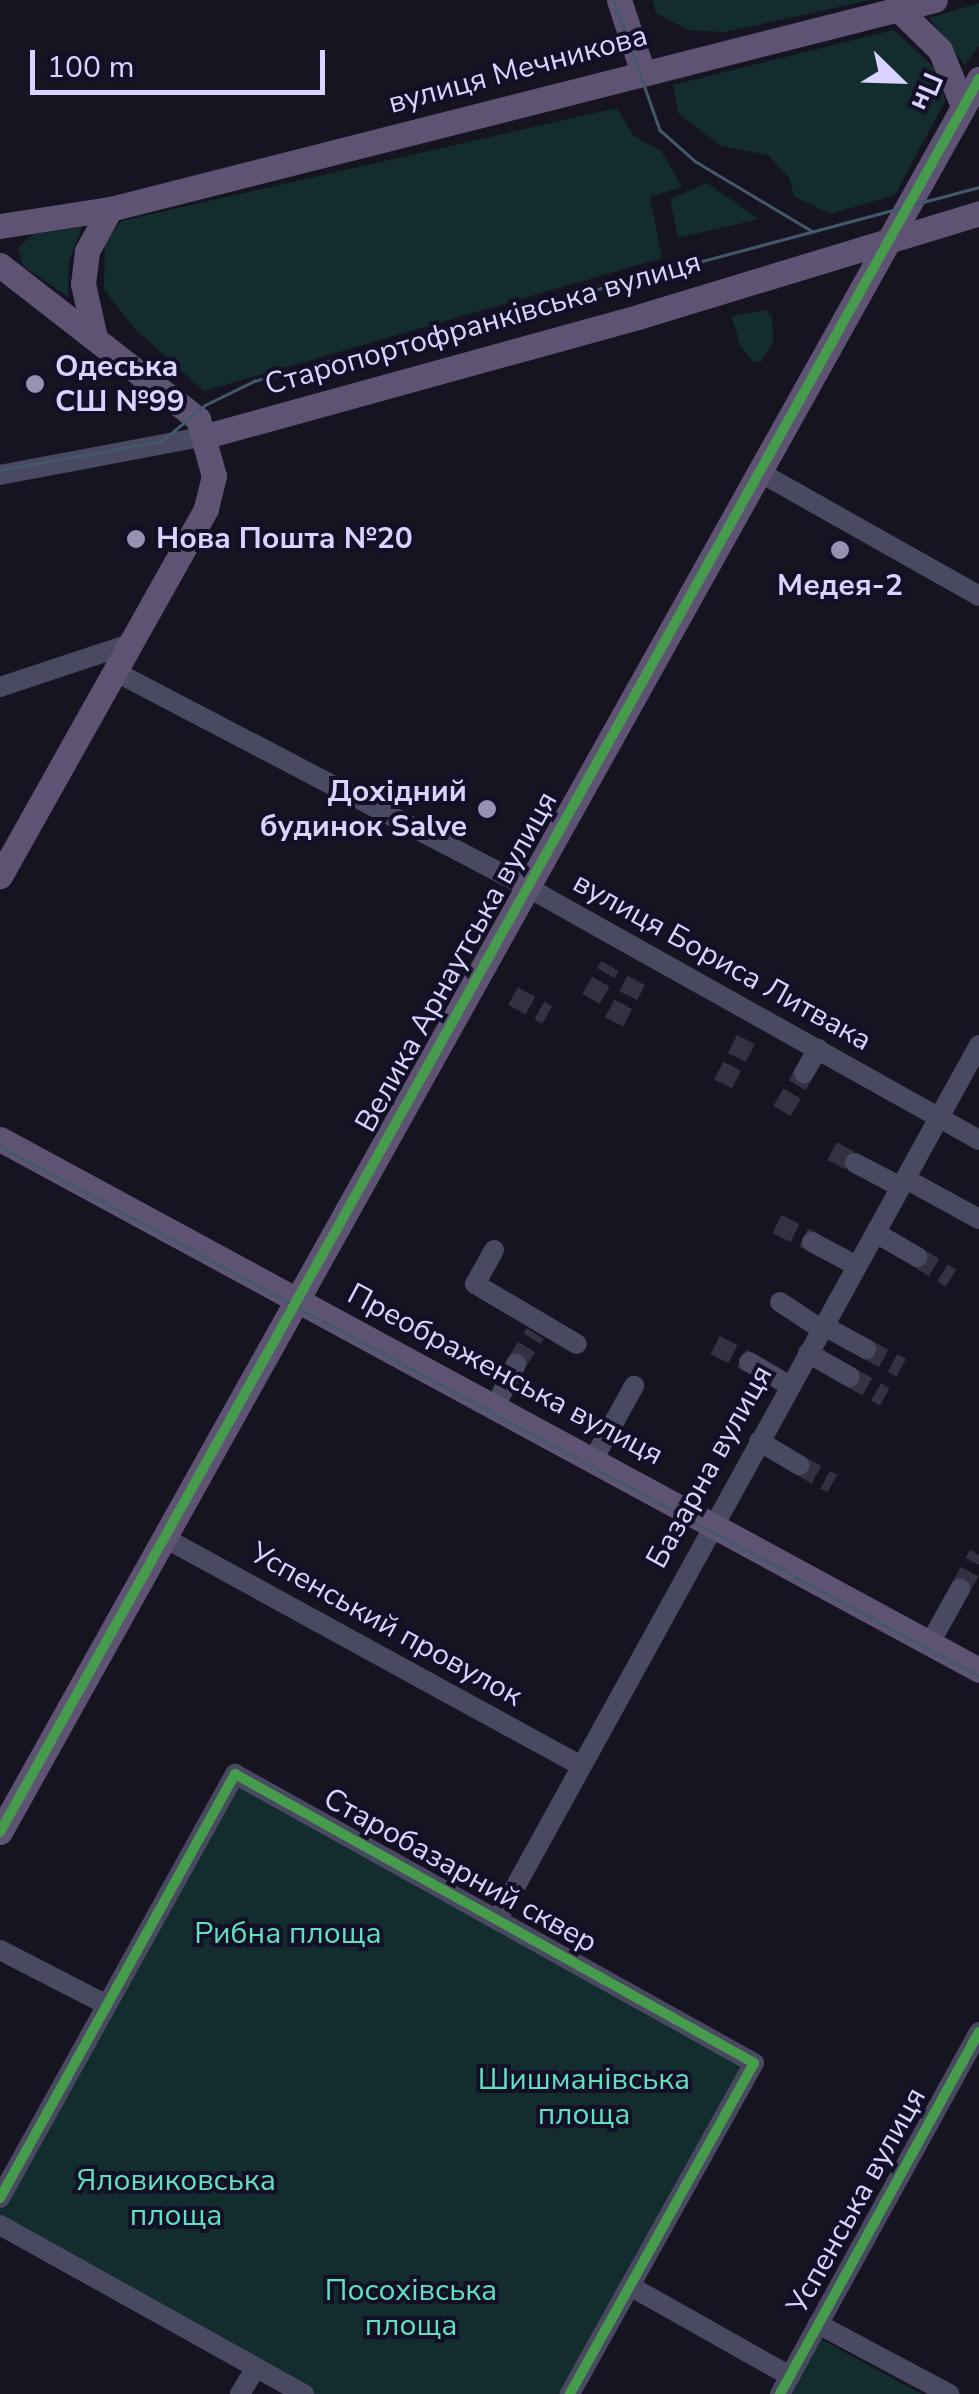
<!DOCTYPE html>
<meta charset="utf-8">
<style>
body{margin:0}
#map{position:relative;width:979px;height:2394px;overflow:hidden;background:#161421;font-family:"Nunito Sans",sans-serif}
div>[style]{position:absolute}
.green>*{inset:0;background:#132c2d}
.minor-tunnel>*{height:20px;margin-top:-10px;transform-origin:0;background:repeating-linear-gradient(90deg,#333142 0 20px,transparent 0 30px)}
.minor>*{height:20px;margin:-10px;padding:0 10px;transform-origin:10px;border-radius:10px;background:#4a4962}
.major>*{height:25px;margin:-12.5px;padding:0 12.5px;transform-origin:12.5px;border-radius:12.5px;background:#5e5373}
.tram>*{height:2.5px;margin:-1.25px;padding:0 1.25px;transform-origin:1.25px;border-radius:1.25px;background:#43596b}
.cycleway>*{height:10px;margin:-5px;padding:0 5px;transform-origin:5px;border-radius:5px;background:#469c4c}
.dots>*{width:28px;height:28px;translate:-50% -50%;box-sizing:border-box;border:5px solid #130f26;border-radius:50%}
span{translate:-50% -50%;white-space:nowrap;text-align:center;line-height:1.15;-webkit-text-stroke:8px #130f26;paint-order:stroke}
.street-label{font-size:30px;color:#d9d4ff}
.poi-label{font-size:30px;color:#d9d4ff;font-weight:700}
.left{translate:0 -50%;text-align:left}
.right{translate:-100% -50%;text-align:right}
.park-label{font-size:30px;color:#5fe0c0}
.north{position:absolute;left:849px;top:30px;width:100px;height:100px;-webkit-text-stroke:8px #130f26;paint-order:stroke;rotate:113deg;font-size:28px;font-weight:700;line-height:40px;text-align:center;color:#d9d4ff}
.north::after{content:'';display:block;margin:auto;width:35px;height:45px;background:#d9d4ff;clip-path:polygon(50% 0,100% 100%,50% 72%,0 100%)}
.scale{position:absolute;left:30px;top:50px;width:295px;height:45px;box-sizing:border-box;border:5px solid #d9d4ff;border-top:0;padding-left:12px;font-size:30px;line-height:35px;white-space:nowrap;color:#d9d4ff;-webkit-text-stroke:8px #130f26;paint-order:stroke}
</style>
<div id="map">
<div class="green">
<i style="clip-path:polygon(652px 0,870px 0,725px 32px,688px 30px,656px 13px)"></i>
<i style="clip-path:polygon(979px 3px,979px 46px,965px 65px,929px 18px)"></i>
<i style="clip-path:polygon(894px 30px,940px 73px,945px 101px,895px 195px,830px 214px,794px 196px,790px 179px,768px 155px,721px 146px,678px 113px,673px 85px)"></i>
<i style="clip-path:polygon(617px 108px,633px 135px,662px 152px,682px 187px,650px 197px,662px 258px,204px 391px,135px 329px,104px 289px,105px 242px,121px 221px)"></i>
<i style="clip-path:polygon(707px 183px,759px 219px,678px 238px,670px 199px)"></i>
<i style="clip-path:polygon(82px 227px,69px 261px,68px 297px,23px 266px,18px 247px,34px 234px)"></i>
<i style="clip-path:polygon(765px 310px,772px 316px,773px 343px,761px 362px,753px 361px,740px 346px,732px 316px)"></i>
<i style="clip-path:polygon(235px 1774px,754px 2063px,570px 2394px,304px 2394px,0 2225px,0 2198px)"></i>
<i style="clip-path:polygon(815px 2336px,922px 2394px,784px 2394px)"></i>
</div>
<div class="minor-tunnel">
<i style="left:513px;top:996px;width:39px;rotate:29deg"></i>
<i style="left:591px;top:999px;width:38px;rotate:-60deg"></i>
<i style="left:614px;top:1022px;width:47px;rotate:-61.8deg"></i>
<i style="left:723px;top:1084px;width:59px;rotate:-62.6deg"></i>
<i style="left:782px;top:1111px;width:44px;rotate:-59.9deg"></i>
<i style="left:832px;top:1151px;width:26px;rotate:28deg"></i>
<i style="left:777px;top:1224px;width:39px;rotate:27deg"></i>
<i style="left:917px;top:1257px;width:40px;rotate:32deg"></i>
<i style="left:715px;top:1345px;width:38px;rotate:27deg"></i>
<i style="left:866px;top:1349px;width:40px;rotate:28deg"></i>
<i style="left:516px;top:1364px;width:36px;rotate:-58deg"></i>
<i style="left:850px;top:1377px;width:40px;rotate:29.7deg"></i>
<i style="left:799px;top:1465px;width:38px;rotate:29deg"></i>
<i style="left:960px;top:1589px;width:39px;rotate:-61deg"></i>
</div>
<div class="minor">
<i style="left:761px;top:473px;width:250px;rotate:29.4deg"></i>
<i style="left:0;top:475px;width:210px;rotate:-10.7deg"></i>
<i style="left:116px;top:672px;width:464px;rotate:27.6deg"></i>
<i style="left:527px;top:887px;width:518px;rotate:29.24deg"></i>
<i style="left:0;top:687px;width:139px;rotate:-18.4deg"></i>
<i style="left:804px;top:1073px;width:28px;rotate:-60deg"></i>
<i style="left:855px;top:1163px;width:52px;rotate:27.6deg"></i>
<i style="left:906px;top:1179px;width:83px;rotate:28.7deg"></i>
<i style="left:876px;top:1233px;width:48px;rotate:30.3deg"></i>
<i style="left:812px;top:1242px;width:51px;rotate:28.1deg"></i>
<i style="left:494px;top:1250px;width:39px;rotate:119deg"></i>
<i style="left:475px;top:1284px;width:118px;rotate:30.5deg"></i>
<i style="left:780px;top:1302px;width:49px;rotate:33.4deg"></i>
<i style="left:824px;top:1326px;width:48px;rotate:28.7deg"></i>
<i style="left:808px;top:1353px;width:48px;rotate:29.7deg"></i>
<i style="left:749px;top:1362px;width:48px;rotate:30.3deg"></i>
<i style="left:495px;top:1407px;width:48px;rotate:-64deg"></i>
<i style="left:759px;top:1441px;width:47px;rotate:31deg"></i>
<i style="left:593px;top:1460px;width:85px;rotate:-61deg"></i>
<i style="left:163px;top:1537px;width:477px;rotate:28.7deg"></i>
<i style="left:930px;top:1643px;width:62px;rotate:-60.9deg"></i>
<i style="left:497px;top:1920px;width:999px;rotate:-61.15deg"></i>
<i style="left:0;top:1950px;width:120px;rotate:27.2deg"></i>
<i style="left:0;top:2198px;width:485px;rotate:-61deg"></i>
<i style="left:235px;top:1774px;width:594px;rotate:29.11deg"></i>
<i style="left:754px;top:2063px;width:379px;rotate:119.1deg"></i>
<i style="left:0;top:2225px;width:348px;rotate:29.1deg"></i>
<i style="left:630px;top:2286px;width:184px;rotate:29.4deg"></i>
<i style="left:818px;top:2324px;width:149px;rotate:28.1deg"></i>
<i style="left:240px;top:2394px;width:31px;rotate:-59deg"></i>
<i style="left:780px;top:2394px;width:413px;rotate:-61.2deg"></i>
</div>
<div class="major">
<i style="left:619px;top:0;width:74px;rotate:71.8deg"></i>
<i style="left:899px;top:10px;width:57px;rotate:44.3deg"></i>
<i style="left:940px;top:50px;width:61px;rotate:67.7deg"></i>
<i style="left:0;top:226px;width:111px;rotate:-8.8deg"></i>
<i style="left:110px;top:209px;width:851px;rotate:-14.22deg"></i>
<i style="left:0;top:265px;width:251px;rotate:37.9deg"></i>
<i style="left:198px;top:419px;width:59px;rotate:74.3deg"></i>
<i style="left:214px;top:476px;width:34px;rotate:104deg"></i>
<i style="left:206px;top:509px;width:421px;rotate:119.3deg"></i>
<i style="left:95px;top:338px;width:55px;rotate:-102.5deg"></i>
<i style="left:83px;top:284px;width:33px;rotate:-83deg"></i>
<i style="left:87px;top:251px;width:48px;rotate:-61.3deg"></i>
<i style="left:206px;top:436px;width:451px;rotate:-15.4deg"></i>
<i style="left:641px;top:316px;width:353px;rotate:-16.9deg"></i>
<i style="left:0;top:1139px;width:1114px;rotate:28.47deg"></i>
<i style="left:0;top:1832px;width:2008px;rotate:-60.82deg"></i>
</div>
<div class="tram">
<i style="left:614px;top:0;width:138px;rotate:70.5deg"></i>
<i style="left:660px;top:130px;width:47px;rotate:41.5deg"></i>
<i style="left:695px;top:161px;width:136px;rotate:30.9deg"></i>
<i style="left:0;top:470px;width:165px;rotate:-10.1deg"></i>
<i style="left:162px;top:441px;width:56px;rotate:-39.9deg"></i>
<i style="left:205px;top:405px;width:55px;rotate:-26.1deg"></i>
<i style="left:254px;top:381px;width:751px;rotate:-14.98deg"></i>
<i style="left:0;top:1146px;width:1113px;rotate:28.43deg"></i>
</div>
<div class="cycleway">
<i style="left:0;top:1832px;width:2008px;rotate:-60.82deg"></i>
<i style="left:0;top:2198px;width:485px;rotate:-61deg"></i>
<i style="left:235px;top:1774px;width:594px;rotate:29.11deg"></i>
<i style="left:754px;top:2063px;width:379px;rotate:119.1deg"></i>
<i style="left:780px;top:2394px;width:413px;rotate:-61.2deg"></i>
</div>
<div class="dots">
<i style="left:35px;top:384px;background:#9591b1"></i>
<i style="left:136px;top:539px;background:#9591b1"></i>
<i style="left:840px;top:550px;background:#9591b1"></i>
<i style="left:487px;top:809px;background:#9591b1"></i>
</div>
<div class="street-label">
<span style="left:518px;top:70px;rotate:-15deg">вулиця Мечникова</span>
<span style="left:483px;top:324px;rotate:-16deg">Старопортофранківська вулиця</span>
<span style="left:457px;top:962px;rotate:-61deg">Велика Арнаутська вулиця</span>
<span style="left:722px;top:962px;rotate:29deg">вулиця Бориса Литвака</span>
<span style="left:505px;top:1375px;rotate:28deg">Преображенська вулиця</span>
<span style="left:710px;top:1467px;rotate:-61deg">Базарна вулиця</span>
<span style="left:386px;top:1625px;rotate:29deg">Успенський провулок</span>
<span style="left:460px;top:1871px;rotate:29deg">Старобазарний сквер</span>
<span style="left:857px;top:2201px;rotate:-61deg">Успенська вулиця</span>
</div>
<div class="poi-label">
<span class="left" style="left:55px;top:384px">Одеська<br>СШ №99</span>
<span class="left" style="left:156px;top:539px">Нова Пошта №20</span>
<span style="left:840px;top:586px">Медея-2</span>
<span class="right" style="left:467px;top:809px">Дохідний<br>будинок Salve</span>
</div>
<div class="park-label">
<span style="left:288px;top:1934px">Рибна площа</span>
<span style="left:584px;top:2097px">Шишманівська<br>площа</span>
<span style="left:176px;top:2198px">Яловиковська<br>площа</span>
<span style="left:411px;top:2308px">Посохівська<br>площа</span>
</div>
<div class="north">Пн</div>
<div class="scale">100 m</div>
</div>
